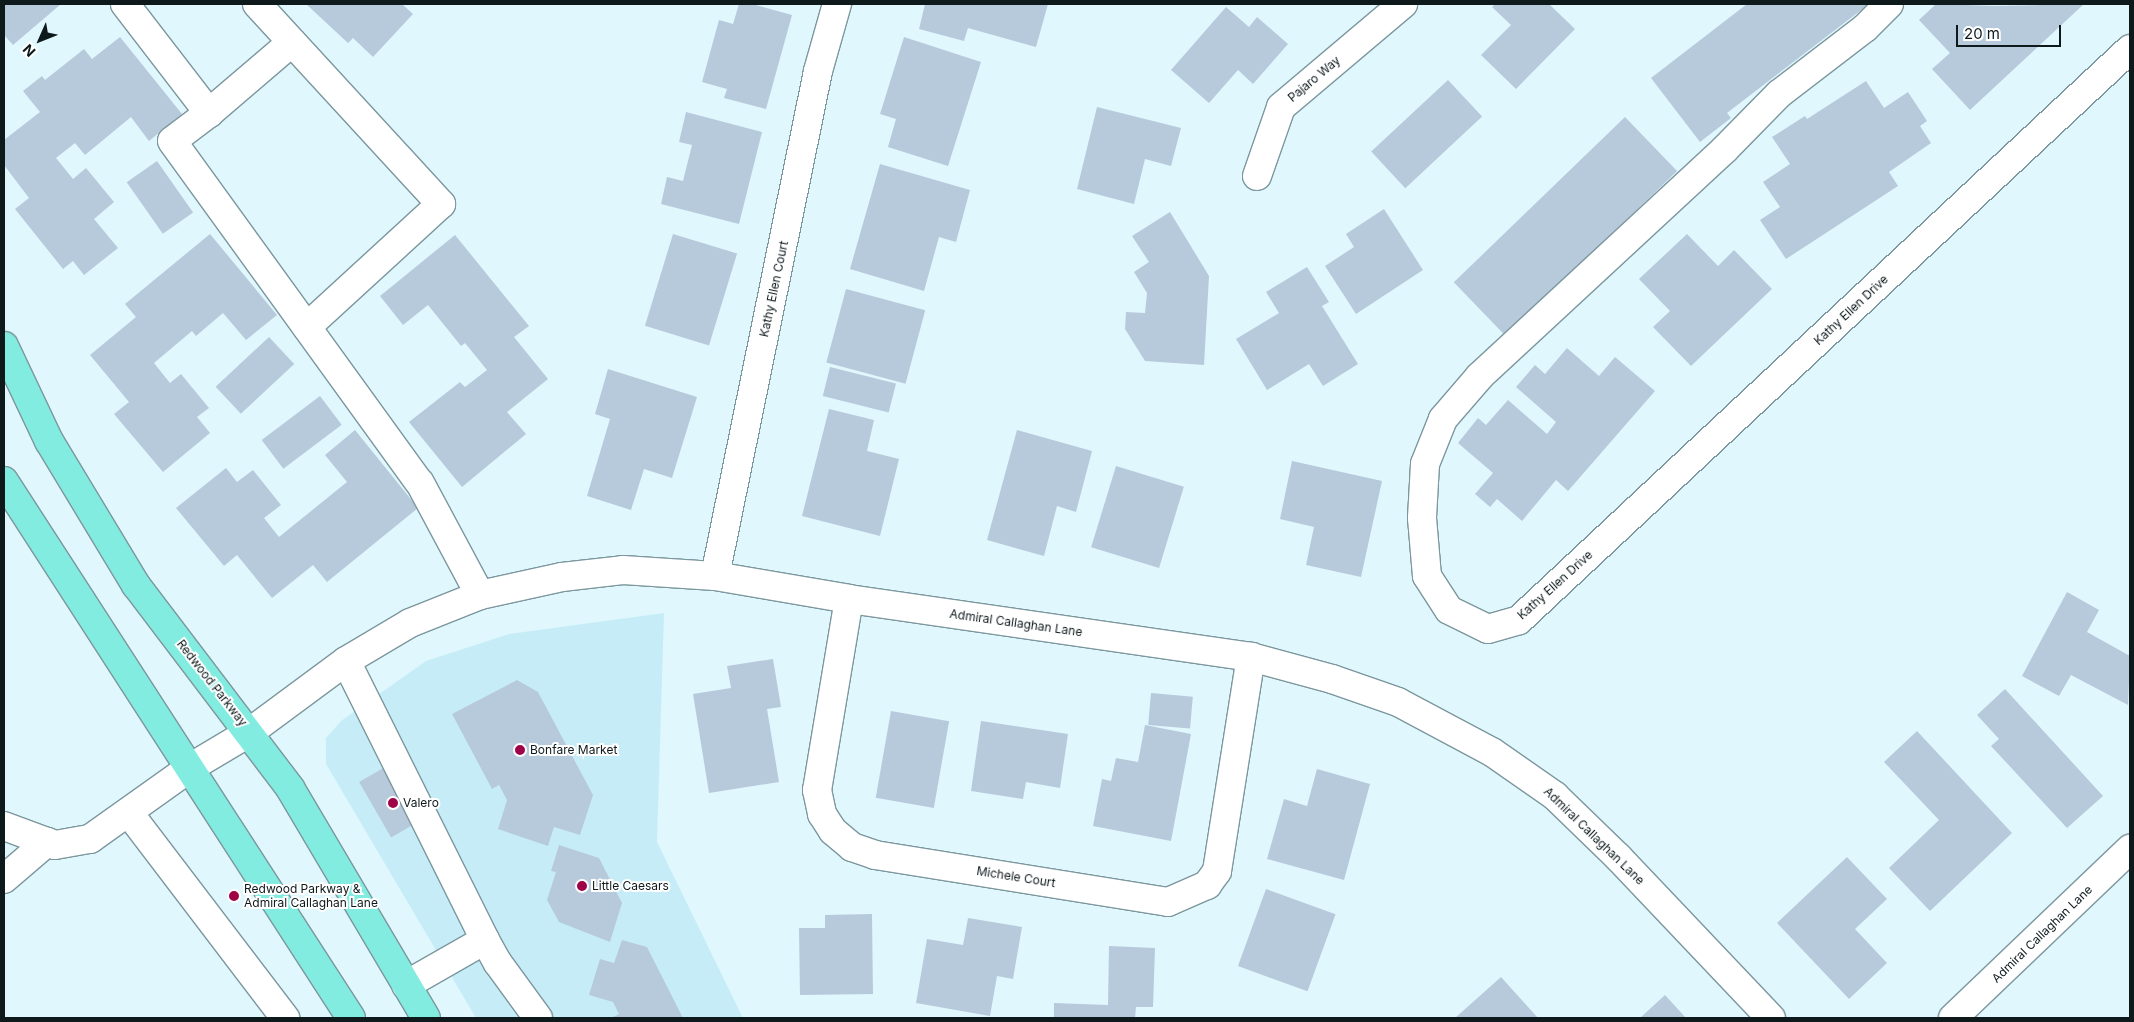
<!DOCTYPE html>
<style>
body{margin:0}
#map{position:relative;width:2134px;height:1022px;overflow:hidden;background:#e0f7fd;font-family:Inter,sans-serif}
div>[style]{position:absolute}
.built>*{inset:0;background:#c6edf7}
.building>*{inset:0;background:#b7cadc;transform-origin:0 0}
.roads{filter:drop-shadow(1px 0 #7c979e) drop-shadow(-1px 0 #7c979e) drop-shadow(0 1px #7c979e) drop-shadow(0 -1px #7c979e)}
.minor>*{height:28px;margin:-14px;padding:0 14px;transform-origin:14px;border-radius:14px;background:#fff}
.major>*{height:28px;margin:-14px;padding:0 14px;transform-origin:14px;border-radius:14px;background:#83ece1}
.dots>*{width:14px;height:14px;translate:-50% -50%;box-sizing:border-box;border:2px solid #fff;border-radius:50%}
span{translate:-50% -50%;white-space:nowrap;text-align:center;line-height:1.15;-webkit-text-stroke:4px #fff;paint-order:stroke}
.street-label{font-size:12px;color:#0e191c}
.poi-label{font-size:12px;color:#0e191c}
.left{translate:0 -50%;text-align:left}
.frame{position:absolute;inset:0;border:5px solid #0e191c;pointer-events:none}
.north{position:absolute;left:15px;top:15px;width:50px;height:50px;-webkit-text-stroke:4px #fff;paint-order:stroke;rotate:226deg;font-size:14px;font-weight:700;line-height:20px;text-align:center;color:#0e191c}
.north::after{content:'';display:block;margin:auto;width:18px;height:22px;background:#0e191c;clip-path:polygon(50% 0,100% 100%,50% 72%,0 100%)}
.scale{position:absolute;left:1956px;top:25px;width:105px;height:22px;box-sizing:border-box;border:2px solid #0e191c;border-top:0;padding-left:6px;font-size:15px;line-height:18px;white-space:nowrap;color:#0e191c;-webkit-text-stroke:4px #fff;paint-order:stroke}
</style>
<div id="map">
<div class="built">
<i style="clip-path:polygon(664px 613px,657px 842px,743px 1018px,476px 1018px,326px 764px,326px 738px,341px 721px,426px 661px,509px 634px)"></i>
</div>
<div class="building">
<i style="clip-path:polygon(4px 4px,61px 4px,13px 45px,4px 35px)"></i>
<i style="clip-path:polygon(306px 4px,402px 4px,413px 14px,373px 57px,353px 38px,348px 43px)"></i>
<i style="clip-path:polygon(739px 4px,752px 4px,792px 15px,766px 109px,724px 98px,727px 89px,702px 82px,719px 20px,733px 24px)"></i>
<i style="clip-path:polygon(925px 4px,1048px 4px,1036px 47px,968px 28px,964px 41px,919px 29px)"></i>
<i style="clip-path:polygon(1495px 4px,1549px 4px,1575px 29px,1516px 89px,1481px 55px,1511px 25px,1492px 7px)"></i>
<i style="clip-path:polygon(1747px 4px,1869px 4px,1727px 113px,1731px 118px,1700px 142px,1651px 78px)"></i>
<i style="clip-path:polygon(1936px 4px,1996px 6px,2084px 4px,1970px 110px,1932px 69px,1950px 53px,1919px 20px)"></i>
<i style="clip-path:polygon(1226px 7px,1249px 27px,1257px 17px,1288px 44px,1253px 84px,1238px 70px,1209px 103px,1171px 70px)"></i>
<i style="clip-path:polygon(120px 37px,182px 114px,149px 141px,131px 117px,85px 155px,75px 143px,56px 158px,73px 179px,86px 168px,114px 202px,94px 219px,118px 248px,84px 275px,73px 261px,63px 269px,15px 209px,29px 198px,4px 165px,4px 140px,40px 112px,23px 91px,42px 76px,45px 80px,84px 49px,92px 59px)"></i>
<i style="clip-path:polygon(904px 37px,981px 62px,948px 166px,888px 147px,896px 119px,880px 114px)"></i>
<i style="left:1448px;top:80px;width:50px;height:105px;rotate:47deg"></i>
<i style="clip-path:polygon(1866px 81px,1884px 108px,1908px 92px,1927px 121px,1920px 126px,1931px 143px,1889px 172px,1898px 186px,1786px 259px,1760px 220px,1780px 207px,1763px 182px,1790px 164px,1772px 137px,1805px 116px,1807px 119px)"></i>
<i style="clip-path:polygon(1097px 107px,1181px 128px,1171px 166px,1145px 159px,1134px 204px,1077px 189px)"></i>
<i style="clip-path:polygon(686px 112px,762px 132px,739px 224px,661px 204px,667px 177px,683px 181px,692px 145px,679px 142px)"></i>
<i style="left:1625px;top:117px;width:75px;height:238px;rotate:46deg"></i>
<i style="left:157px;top:161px;width:63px;height:37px;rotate:55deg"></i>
<i style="clip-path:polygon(880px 164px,970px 190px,956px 242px,939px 237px,924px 291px,850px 269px)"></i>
<i style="clip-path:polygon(1384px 209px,1423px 270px,1356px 314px,1325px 266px,1354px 247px,1346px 234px)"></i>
<i style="clip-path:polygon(1170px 212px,1209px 276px,1204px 365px,1145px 361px,1125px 329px,1126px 312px,1145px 313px,1147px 293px,1134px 272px,1149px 262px,1132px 236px)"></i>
<i style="clip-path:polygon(210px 234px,277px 315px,246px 340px,223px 313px,196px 336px,192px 331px,154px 363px,170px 383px,181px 374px,209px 408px,197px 417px,210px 433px,163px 472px,114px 414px,129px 402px,90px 355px,136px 317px,125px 304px)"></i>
<i style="left:673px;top:234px;width:67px;height:96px;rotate:17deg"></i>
<i style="clip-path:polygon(1687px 234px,1718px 266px,1734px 250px,1772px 289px,1691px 366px,1653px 327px,1670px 311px,1639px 279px)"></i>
<i style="clip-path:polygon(455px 235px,529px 326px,514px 337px,548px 379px,507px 412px,526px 434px,462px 487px,409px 422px,460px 382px,465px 387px,487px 370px,465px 343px,461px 346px,428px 305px,403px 325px,380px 296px)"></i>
<i style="clip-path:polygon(1307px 267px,1329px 302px,1322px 306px,1358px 364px,1323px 386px,1309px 364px,1267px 390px,1236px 339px,1279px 313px,1266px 292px)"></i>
<i style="left:846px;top:289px;width:82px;height:76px;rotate:15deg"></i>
<i style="left:269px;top:337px;width:37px;height:73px;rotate:47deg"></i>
<i style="clip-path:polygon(1567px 348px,1599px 376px,1615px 357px,1655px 391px,1568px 491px,1556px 480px,1522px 521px,1497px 499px,1490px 507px,1475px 494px,1493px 473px,1458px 443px,1478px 418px,1486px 425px,1508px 400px,1547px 434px,1556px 422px,1516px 387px,1535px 365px,1545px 374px)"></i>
<i style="left:830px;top:367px;width:68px;height:30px;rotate:14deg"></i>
<i style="clip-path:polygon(608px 369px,697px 397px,672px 478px,644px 469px,631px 510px,587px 496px,610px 419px,595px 414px)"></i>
<i style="left:320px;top:396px;width:36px;height:73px;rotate:53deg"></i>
<i style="clip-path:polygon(829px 409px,874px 420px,867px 451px,899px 459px,880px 536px,802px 516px)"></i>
<i style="clip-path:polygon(355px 430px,418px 508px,327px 582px,313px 565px,272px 598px,237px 555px,224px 566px,176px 508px,226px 468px,237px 482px,253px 470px,281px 505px,264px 518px,279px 537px,347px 482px,325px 455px)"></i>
<i style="clip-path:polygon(1017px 430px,1092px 451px,1076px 512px,1057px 506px,1044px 556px,987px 540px)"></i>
<i style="clip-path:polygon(1292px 461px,1382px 481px,1361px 577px,1306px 565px,1314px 527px,1280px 519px)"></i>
<i style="left:1116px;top:466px;width:71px;height:85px;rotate:17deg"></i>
<i style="clip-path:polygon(2067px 592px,2099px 610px,2087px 632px,2130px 656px,2128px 705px,2071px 675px,2059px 696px,2022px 676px)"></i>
<i style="clip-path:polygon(773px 659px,781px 707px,767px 709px,779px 782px,709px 793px,693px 694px,731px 688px,727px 666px)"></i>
<i style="clip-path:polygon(517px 680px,538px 692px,593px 795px,580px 835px,554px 827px,548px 846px,498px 829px,507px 800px,499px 785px,492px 789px,452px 714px)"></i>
<i style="clip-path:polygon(2005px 689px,2103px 796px,2067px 828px,1991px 746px,1999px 739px,1977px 715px)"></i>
<i style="left:1151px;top:693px;width:42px;height:32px;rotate:5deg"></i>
<i style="left:891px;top:711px;width:59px;height:88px;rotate:10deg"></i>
<i style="clip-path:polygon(981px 721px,1068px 734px,1060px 788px,1026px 782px,1023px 799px,971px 791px)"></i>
<i style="clip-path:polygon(1145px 725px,1191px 734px,1171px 841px,1093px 826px,1102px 779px,1111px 781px,1116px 758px,1138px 762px)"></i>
<i style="clip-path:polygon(1917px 731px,2012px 833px,1930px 911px,1889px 868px,1939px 820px,1884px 762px)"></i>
<i style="left:392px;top:763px;width:64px;height:38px;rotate:60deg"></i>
<i style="clip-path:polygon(1317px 769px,1370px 784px,1344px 880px,1267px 859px,1284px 799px,1307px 806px)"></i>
<i style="clip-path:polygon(559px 845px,599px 858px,622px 903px,610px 942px,559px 922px,547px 900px,556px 872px,551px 871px)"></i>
<i style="clip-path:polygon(1847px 857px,1887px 899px,1855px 929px,1887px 963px,1849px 999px,1777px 923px)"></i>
<i style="left:1266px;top:889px;width:74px;height:82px;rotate:20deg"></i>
<i style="clip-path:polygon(872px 914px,873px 994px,800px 995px,799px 928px,825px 928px,825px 915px)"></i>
<i style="clip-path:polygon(968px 918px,1022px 927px,1013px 979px,997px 976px,990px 1016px,916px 1003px,927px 939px,963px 945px)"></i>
<i style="clip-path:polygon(622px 940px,647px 947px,683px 1018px,611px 1018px,619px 1014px,613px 1002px,589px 995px,600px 959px,614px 963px)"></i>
<i style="clip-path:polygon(1109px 946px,1155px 948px,1153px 1007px,1136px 1007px,1135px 1018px,1054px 1018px,1054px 1003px,1108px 1005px)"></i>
<i style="clip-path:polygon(1501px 977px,1538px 1018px,1455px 1018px)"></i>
<i style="clip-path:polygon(1665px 995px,1686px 1018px,1640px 1018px)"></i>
</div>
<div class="roads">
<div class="minor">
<i style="left:125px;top:4px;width:138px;rotate:52.4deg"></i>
<i style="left:209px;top:113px;width:46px;rotate:142.9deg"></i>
<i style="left:172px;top:141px;width:422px;rotate:54.1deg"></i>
<i style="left:420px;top:483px;width:127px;rotate:61.8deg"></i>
<i style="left:257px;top:4px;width:272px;rotate:47.4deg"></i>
<i style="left:441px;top:204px;width:182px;rotate:137.5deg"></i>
<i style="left:1889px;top:4px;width:34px;rotate:135deg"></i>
<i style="left:1865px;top:28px;width:108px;rotate:142.5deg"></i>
<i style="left:1779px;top:94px;width:78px;rotate:134.5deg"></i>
<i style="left:1724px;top:150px;width:333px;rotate:137.2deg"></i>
<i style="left:1480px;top:376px;width:57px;rotate:130.7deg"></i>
<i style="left:1443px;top:419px;width:48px;rotate:111.8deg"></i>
<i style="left:1425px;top:464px;width:54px;rotate:93.2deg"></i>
<i style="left:1422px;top:518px;width:58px;rotate:85.1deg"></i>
<i style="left:1427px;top:576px;width:40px;rotate:57.1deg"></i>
<i style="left:1449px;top:610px;width:43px;rotate:26deg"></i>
<i style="left:1488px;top:629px;width:32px;rotate:-16deg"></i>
<i style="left:1519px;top:620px;width:836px;rotate:-43.06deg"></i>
<i style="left:209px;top:113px;width:109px;rotate:-40.5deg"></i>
<i style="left:1257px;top:176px;width:73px;rotate:-70.8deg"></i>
<i style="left:1281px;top:107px;width:160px;rotate:-40.2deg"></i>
<i style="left:715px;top:576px;width:515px;rotate:-78.47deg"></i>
<i style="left:818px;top:71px;width:70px;rotate:-74.2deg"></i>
<i style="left:849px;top:599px;width:194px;rotate:99.5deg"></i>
<i style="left:817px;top:790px;width:25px;rotate:78deg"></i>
<i style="left:822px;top:814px;width:20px;rotate:57deg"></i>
<i style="left:833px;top:831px;width:25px;rotate:40deg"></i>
<i style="left:852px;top:847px;width:24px;rotate:19deg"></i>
<i style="left:875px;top:855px;width:297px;rotate:9.1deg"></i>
<i style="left:1168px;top:902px;width:43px;rotate:-23.6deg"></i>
<i style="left:1207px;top:885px;width:17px;rotate:-54deg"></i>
<i style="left:1217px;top:871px;width:217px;rotate:-81deg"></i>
<i style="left:346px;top:661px;width:312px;rotate:63.5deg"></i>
<i style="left:129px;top:813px;width:258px;rotate:52.7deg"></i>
<i style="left:4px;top:826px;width:54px;rotate:20.4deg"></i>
<i style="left:55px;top:845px;width:36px;rotate:-10deg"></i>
<i style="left:90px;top:839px;width:120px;rotate:-35.5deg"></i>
<i style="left:188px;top:769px;width:72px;rotate:-30.8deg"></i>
<i style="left:250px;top:732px;width:119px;rotate:-36.5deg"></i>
<i style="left:346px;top:661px;width:74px;rotate:-30.7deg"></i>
<i style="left:410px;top:623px;width:75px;rotate:-21.8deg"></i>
<i style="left:480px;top:595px;width:84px;rotate:-12.4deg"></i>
<i style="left:562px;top:577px;width:61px;rotate:-6.5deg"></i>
<i style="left:623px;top:570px;width:92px;rotate:3.7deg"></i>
<i style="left:715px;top:576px;width:136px;rotate:9.7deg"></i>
<i style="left:849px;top:599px;width:406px;rotate:8.2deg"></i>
<i style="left:1251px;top:657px;width:84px;rotate:15.2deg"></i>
<i style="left:1332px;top:679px;width:70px;rotate:19.2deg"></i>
<i style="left:1398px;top:702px;width:106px;rotate:28deg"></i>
<i style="left:1492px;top:752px;width:77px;rotate:34.9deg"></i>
<i style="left:1555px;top:796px;width:88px;rotate:44.1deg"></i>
<i style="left:1618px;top:857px;width:222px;rotate:46.5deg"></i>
<i style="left:4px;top:879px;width:57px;rotate:-40.7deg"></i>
<i style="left:406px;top:985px;width:91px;rotate:-29.7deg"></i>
<i style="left:485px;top:940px;width:26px;rotate:61deg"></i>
<i style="left:498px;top:963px;width:68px;rotate:54deg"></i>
<i style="left:1953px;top:1018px;width:245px;rotate:-43.7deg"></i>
</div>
<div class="major">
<i style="left:4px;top:346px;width:105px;rotate:64.7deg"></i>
<i style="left:49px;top:441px;width:168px;rotate:58.9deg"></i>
<i style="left:136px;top:585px;width:255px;rotate:52.8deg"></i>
<i style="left:290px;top:788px;width:267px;rotate:59.4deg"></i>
<i style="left:4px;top:481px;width:639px;rotate:57.13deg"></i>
</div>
</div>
<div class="dots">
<i style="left:520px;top:750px;background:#9f0247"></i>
<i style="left:393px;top:803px;background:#9f0247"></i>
<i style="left:582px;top:886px;background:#9f0247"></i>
<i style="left:234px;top:896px;background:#9f0247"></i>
</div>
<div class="street-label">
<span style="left:1314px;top:79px;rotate:-40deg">Pajaro Way</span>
<span style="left:774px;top:289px;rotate:-78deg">Kathy Ellen Court</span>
<span style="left:1851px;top:310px;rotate:-43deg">Kathy Ellen Drive</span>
<span style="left:1555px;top:585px;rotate:-42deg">Kathy Ellen Drive</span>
<span style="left:1016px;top:623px;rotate:8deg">Admiral Callaghan Lane</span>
<span style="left:212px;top:683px;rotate:52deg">Redwood Parkway</span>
<span style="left:1594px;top:836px;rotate:44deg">Admiral Callaghan Lane</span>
<span style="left:1016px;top:877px;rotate:9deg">Michele Court</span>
<span style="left:2042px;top:934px;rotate:-44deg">Admiral Callaghan Lane</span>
</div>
<div class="poi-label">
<span class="left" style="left:530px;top:750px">Bonfare Market</span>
<span class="left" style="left:403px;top:803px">Valero</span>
<span class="left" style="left:592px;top:886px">Little Caesars</span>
<span class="left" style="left:244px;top:896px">Redwood Parkway &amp;<br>Admiral Callaghan Lane</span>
</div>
<div class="frame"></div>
<div class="north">N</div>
<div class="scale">20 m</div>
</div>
